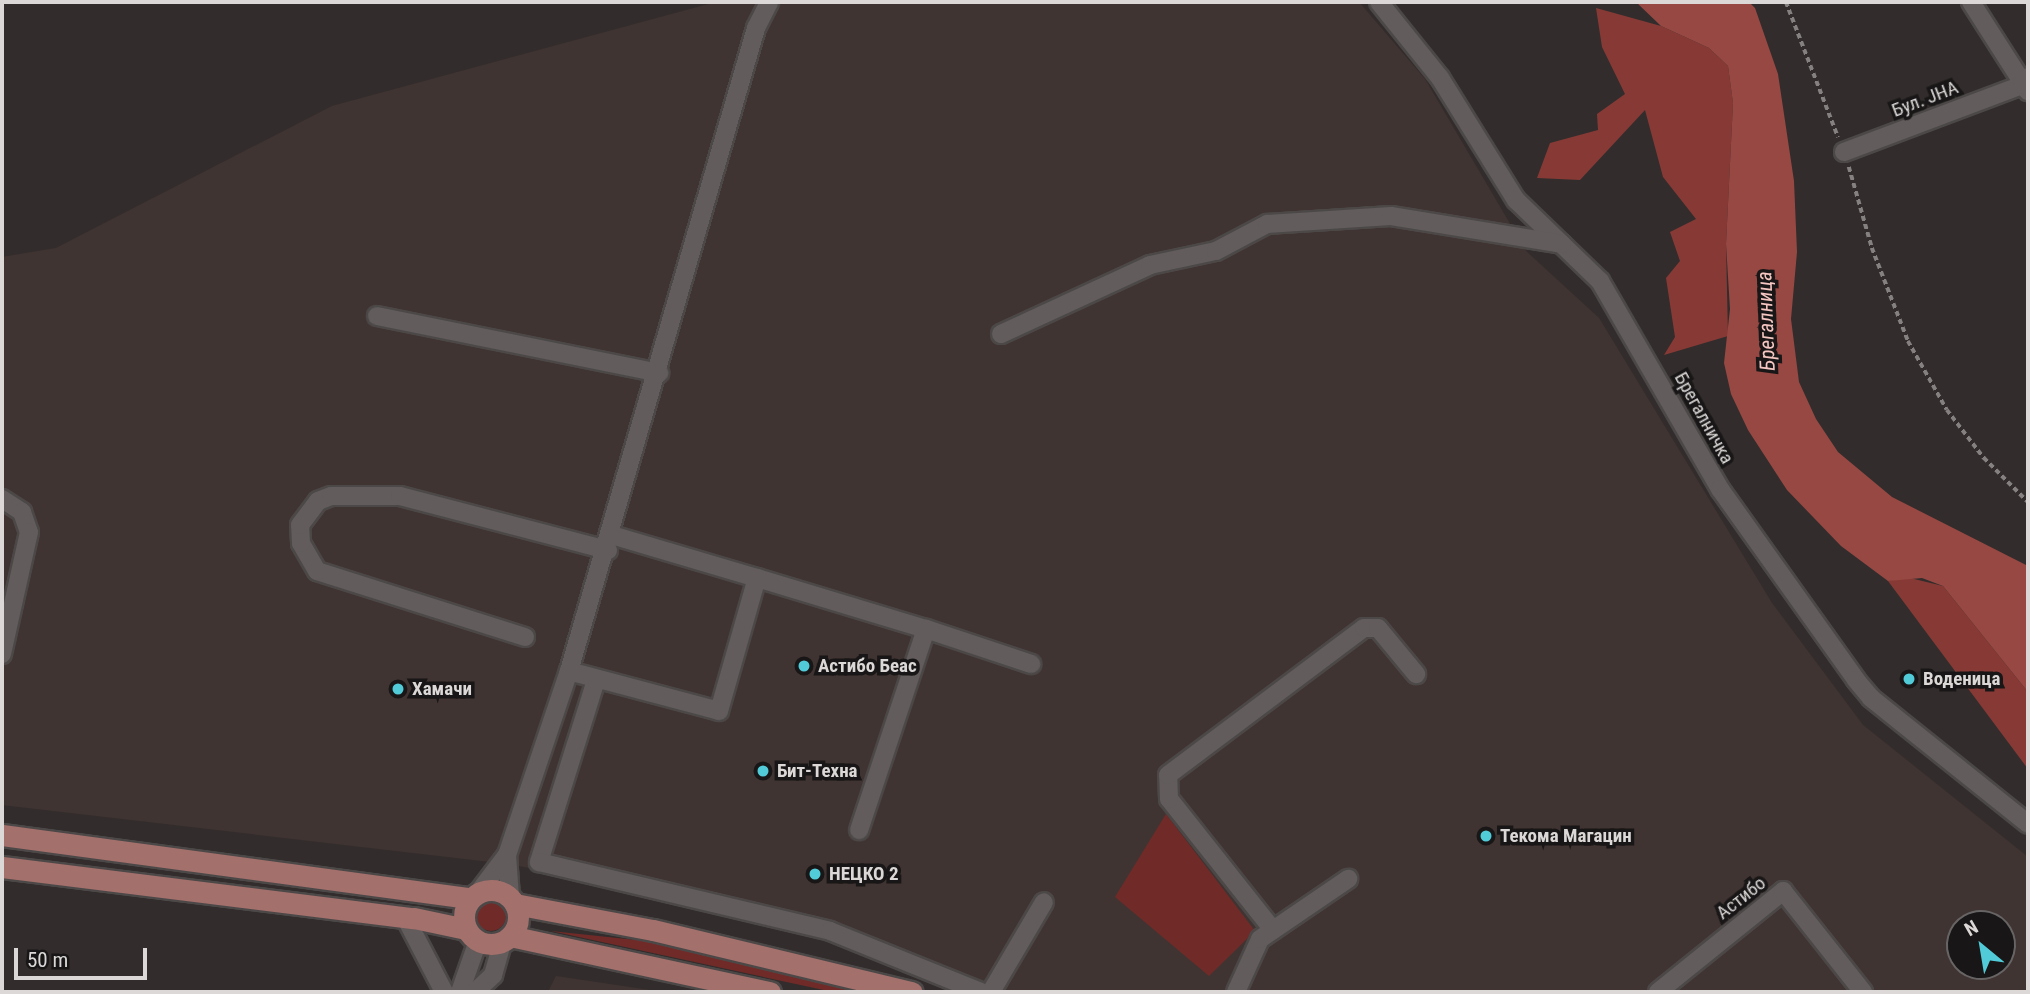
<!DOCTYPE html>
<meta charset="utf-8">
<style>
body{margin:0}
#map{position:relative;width:2030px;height:994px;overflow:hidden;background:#322d2c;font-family:"Roboto Condensed",sans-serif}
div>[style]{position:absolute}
.built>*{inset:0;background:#403432}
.green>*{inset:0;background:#702b28}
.round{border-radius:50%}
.forest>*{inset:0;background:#873a35}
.water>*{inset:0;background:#974843}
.path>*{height:3.5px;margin-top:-1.75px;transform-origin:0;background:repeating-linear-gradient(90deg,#858180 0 5px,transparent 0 8.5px)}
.roads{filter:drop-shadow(2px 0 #4c4848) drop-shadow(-2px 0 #4c4848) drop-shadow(0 2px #4c4848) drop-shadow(0 -2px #4c4848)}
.minor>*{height:18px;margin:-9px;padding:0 9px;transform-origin:9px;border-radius:9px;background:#625c5c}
.major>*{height:21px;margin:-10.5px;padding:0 10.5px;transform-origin:10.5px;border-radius:10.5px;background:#a4706c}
.major>.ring{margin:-10.5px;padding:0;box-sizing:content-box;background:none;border:21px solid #a4706c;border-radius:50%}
.dots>*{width:19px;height:19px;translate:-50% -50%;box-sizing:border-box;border:4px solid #181616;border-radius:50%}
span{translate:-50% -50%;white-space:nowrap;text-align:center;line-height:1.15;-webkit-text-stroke:7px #181616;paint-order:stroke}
.street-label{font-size:19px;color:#dcd8d8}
.poi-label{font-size:19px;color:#dcd8d8;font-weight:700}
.left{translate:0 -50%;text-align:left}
.water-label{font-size:21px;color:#f6c7c2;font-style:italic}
.frame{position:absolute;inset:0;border:4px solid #dcd8d8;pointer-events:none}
.north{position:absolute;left:1946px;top:910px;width:70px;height:70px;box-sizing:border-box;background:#181616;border:2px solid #666464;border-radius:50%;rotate:330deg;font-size:19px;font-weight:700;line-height:28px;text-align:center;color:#dcd8d8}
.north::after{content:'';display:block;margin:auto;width:24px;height:32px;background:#52cbd9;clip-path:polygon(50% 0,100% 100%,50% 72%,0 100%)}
.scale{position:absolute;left:14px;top:948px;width:133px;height:32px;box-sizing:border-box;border:4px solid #dcd8d8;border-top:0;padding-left:9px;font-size:21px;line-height:24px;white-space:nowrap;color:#dcd8d8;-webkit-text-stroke:5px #181616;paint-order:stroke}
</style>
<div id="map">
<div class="built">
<i style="clip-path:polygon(evenodd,716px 2px,1359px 2px,1425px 79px,1526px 251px,1599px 318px,1772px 603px,1863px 725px,2028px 857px,2028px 992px,991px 992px,899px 948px,756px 909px,508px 864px,2px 805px,2px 257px,56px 248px,332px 106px,716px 2px,1960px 924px,2002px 924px,2002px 966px,1960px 966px,1960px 924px)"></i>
<i style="clip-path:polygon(556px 976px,663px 992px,548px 992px)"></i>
</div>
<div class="green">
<i style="clip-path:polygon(1166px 814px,1255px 931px,1209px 976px,1115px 897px)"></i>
<i class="round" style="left:476px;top:901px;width:30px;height:30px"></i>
<i style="clip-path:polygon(551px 931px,674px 944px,879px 992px,833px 992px)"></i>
</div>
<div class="forest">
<i style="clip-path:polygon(1596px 8px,1661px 26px,1709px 48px,1728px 66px,1733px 103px,1726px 244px,1728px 336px,1664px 355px,1675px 337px,1666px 278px,1680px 261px,1670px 232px,1696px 219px,1663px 177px,1645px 110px,1580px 180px,1537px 178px,1550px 143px,1598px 130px,1597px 114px,1625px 94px,1602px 47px)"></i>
<i style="clip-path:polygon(1906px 577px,1943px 586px,2028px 692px,2028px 769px,1888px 581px)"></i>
</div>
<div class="water">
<i style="clip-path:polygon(1636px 2px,1749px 2px,1755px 8px,1778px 74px,1794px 181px,1797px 252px,1791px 319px,1799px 382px,1816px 419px,1838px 452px,1892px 497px,2028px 566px,2028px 692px,1943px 586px,1922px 578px,1888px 581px,1841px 546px,1787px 490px,1748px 430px,1731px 394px,1724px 363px,1730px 309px,1726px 244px,1733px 103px,1728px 66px,1709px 48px,1661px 26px)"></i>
</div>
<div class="path">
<i style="left:1786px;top:2px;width:145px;rotate:68.9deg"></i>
<i style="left:1849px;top:167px;width:84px;rotate:74.1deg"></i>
<i style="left:1872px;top:248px;width:100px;rotate:68.8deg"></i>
<i style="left:1908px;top:341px;width:79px;rotate:60.5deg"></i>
<i style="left:1947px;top:410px;width:61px;rotate:52.4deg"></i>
<i style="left:1984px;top:458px;width:62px;rotate:45deg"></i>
</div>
<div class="roads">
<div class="minor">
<i style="left:1379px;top:2px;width:97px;rotate:51.2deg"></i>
<i style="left:1440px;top:78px;width:144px;rotate:58.1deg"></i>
<i style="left:1516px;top:200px;width:117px;rotate:44deg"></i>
<i style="left:1600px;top:281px;width:240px;rotate:60deg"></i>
<i style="left:1720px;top:489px;width:234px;rotate:54.5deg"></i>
<i style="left:1856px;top:680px;width:23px;rotate:50deg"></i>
<i style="left:1871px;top:698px;width:201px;rotate:38.7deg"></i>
<i style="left:1971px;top:2px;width:106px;rotate:57.4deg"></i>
<i style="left:1844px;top:152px;width:190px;rotate:-20.6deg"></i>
<i style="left:2022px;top:85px;width:10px;rotate:-53deg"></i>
<i style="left:377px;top:316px;width:288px;rotate:11.4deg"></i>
<i style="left:1001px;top:334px;width:164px;rotate:-24.8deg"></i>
<i style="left:1150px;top:265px;width:67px;rotate:-12deg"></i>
<i style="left:1216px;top:251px;width:58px;rotate:-27.9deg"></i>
<i style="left:1267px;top:224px;width:124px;rotate:-3.7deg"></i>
<i style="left:1391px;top:216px;width:173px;rotate:9.3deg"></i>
<i style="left:2px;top:499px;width:24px;rotate:33deg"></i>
<i style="left:22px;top:512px;width:21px;rotate:71deg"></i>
<i style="left:29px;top:532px;width:125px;rotate:102.5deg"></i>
<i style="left:757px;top:578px;width:177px;rotate:16.8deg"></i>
<i style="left:926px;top:629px;width:212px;rotate:108.4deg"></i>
<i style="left:926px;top:629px;width:111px;rotate:18.4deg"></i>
<i style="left:525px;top:637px;width:218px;rotate:-162.4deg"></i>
<i style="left:317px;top:571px;width:32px;rotate:-120deg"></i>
<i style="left:301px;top:543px;width:18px;rotate:-93deg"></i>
<i style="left:300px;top:525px;width:30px;rotate:-53deg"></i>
<i style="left:318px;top:501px;width:14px;rotate:-21deg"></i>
<i style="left:331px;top:496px;width:69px"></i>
<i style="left:400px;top:496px;width:215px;rotate:14.6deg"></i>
<i style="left:569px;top:671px;width:155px;rotate:14.9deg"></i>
<i style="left:719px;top:711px;width:138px;rotate:-74.1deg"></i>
<i style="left:757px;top:578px;width:151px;rotate:-163.5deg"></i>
<i style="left:596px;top:680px;width:191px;rotate:107.4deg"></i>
<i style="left:539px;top:862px;width:299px;rotate:13.3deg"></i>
<i style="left:830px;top:931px;width:163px;rotate:22deg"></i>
<i style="left:507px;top:855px;width:42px;rotate:85.9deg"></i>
<i style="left:478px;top:893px;width:48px;rotate:-52.7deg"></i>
<i style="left:507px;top:855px;width:194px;rotate:-71.4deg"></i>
<i style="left:569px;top:671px;width:670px;rotate:-73.78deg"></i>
<i style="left:756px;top:28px;width:29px;rotate:-63deg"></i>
<i style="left:405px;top:917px;width:85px;rotate:62.5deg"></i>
<i style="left:1273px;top:930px;width:167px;rotate:-128.4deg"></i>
<i style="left:1169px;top:799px;width:24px;rotate:-92deg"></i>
<i style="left:1168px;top:775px;width:245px;rotate:-36.9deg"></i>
<i style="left:1364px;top:628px;width:14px"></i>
<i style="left:1378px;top:628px;width:60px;rotate:50.4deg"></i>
<i style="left:460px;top:992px;width:54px;rotate:-70.6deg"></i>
<i style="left:475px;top:992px;width:25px;rotate:-43deg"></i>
<i style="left:493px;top:975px;width:35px;rotate:-74deg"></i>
<i style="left:991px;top:992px;width:104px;rotate:-59.5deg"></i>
<i style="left:1236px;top:992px;width:58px;rotate:-65.6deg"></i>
<i style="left:1260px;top:939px;width:107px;rotate:-34.3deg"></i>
<i style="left:1658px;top:992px;width:161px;rotate:-38.9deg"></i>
<i style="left:1783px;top:891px;width:129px;rotate:51.6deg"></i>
</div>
<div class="major">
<i style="left:2px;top:835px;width:473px;rotate:7.7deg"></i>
<i style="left:2px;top:867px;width:415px;rotate:7.1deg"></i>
<i style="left:414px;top:918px;width:53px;rotate:11.9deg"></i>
<i class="ring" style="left:464px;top:890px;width:33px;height:33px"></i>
<i style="left:515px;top:904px;width:140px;rotate:10.7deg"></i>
<i style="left:653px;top:930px;width:266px;rotate:13.5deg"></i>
<i style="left:510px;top:936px;width:266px;rotate:12.2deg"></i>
</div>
</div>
<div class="dots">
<i style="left:804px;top:666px;background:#52cbd9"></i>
<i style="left:1909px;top:679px;background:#52cbd9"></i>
<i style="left:398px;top:689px;background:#52cbd9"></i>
<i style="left:763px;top:771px;background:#52cbd9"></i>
<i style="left:1486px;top:836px;background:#52cbd9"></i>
<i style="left:815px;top:874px;background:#52cbd9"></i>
</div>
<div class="street-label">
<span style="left:1925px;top:99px;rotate:-21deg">Бул. ЈНА</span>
<span style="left:1704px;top:418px;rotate:61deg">Брегалничка</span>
<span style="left:1741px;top:898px;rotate:-38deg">Астибо</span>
</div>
<div class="poi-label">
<span class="left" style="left:818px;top:666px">Астибо Беас</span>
<span class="left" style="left:1923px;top:679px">Воденица</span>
<span class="left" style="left:412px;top:689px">Хамачи</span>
<span class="left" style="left:777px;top:771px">Бит-Техна</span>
<span class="left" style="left:1500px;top:836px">Текома Магацин</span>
<span class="left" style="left:829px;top:874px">НЕЦКО 2</span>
</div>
<div class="water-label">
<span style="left:1766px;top:321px;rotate:-92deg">Брегалница</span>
</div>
<div class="frame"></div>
<div class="north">N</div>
<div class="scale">50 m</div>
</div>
